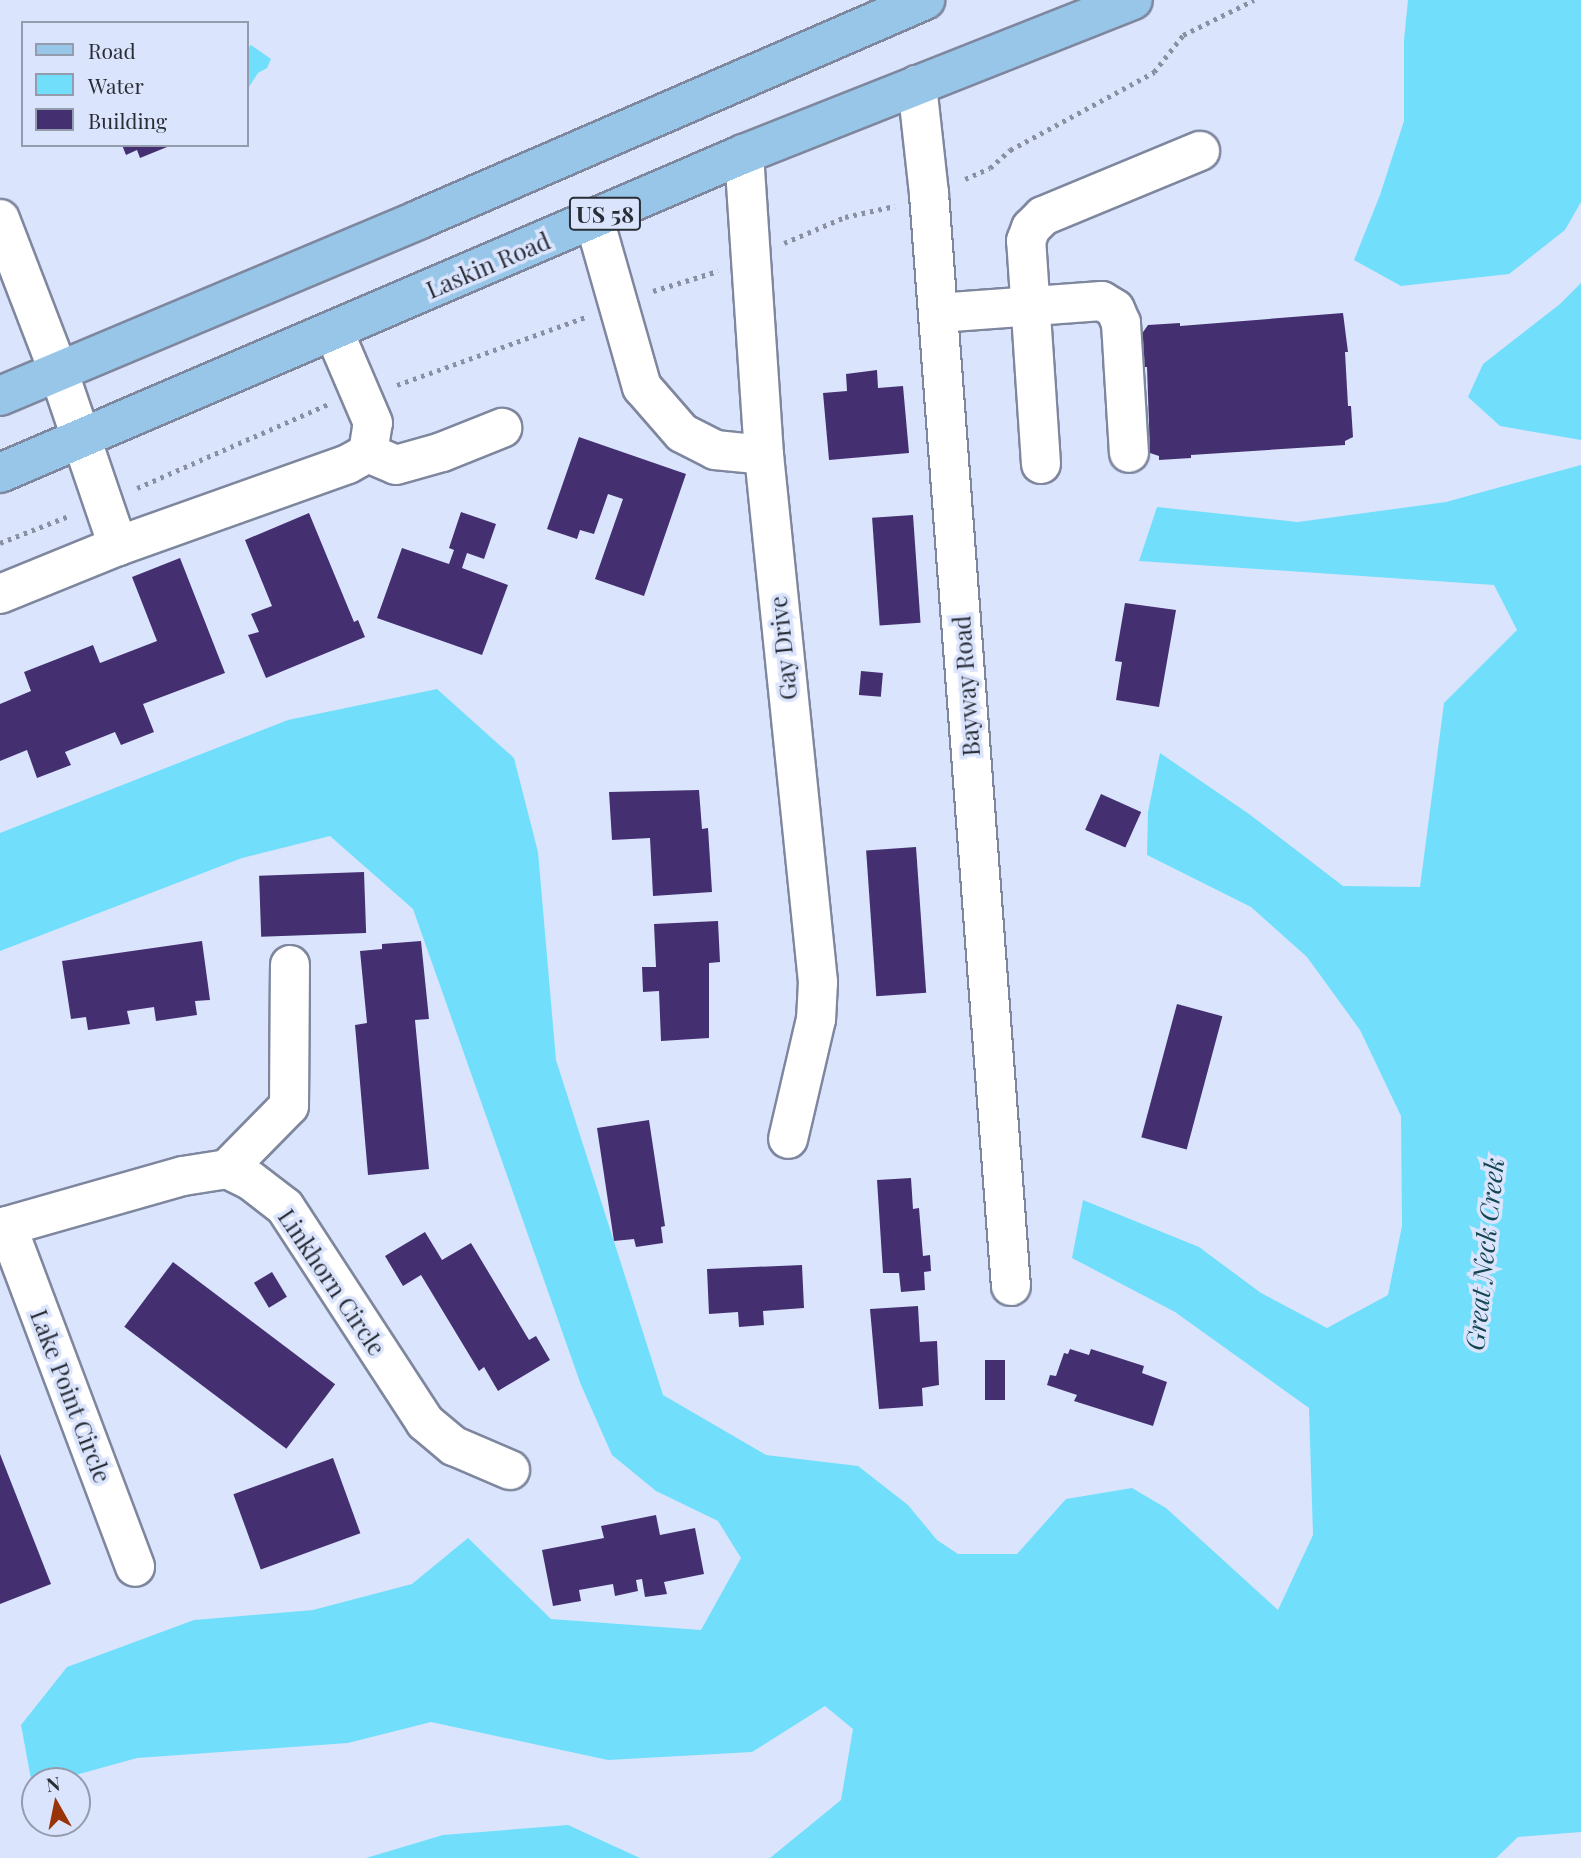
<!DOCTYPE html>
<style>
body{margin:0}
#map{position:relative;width:1581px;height:1858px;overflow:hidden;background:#dbe4fd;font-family:"Playfair Display",serif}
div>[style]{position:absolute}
.water>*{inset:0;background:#71dffb}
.building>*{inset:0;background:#443071;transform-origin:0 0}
.path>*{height:4.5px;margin-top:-2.25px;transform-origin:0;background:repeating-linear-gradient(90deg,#8990a1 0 3.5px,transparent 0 8.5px)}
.roads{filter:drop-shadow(2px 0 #7e879e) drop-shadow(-2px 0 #7e879e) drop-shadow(0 2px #7e879e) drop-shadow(0 -2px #7e879e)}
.minor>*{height:38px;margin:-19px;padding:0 19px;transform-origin:19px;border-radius:19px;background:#fff}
.major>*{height:38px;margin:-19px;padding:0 19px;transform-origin:19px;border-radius:19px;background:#98c6e8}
span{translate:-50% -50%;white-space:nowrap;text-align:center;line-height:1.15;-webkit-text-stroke:7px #dbe4fd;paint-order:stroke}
.shield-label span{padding:2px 5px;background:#dbe4fd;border:2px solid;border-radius:5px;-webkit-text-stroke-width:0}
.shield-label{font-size:23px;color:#292d36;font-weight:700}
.street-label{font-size:24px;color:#292d36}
.water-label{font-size:26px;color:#144651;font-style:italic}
.legend{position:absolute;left:21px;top:21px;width:228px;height:126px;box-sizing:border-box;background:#dbe4fd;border:2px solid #949bad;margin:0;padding:9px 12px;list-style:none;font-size:21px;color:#292d36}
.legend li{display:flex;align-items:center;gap:14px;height:35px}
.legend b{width:35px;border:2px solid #949bad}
.north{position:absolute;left:21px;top:1767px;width:70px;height:70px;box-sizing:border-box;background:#dbe4fd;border:2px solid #949bad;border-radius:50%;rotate:351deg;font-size:19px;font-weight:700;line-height:28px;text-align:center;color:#292d36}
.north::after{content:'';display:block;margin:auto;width:24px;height:32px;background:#993308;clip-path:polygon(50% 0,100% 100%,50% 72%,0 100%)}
</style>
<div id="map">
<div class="water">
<i style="clip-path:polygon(1408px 0,1581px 0,1581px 202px,1565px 230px,1509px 274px,1401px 286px,1354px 260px,1380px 195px,1404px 121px,1404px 40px)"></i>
<i style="clip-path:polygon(251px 45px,271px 59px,267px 68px,258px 73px,247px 90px,247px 49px)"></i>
<i style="clip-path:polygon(1581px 283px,1581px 440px,1500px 426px,1468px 397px,1483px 364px,1560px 304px)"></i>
<i style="clip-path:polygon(1581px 465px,1581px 1832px,1518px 1837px,1496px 1858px,770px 1858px,841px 1800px,853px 1729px,825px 1706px,752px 1752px,608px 1760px,431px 1722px,348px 1743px,137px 1758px,72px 1776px,31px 1779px,21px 1725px,67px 1667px,194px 1620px,313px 1610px,412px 1584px,468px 1538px,551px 1619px,701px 1630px,741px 1558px,718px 1521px,656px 1491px,612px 1455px,581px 1385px,413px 909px,330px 836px,242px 858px,0 951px,0 833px,288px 720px,437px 689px,514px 758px,538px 852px,556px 1060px,663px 1395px,766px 1455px,858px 1466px,908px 1505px,937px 1540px,958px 1554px,1017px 1554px,1066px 1499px,1132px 1488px,1166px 1508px,1278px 1610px,1313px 1535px,1309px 1408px,1175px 1312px,1072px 1258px,1083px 1200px,1199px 1247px,1261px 1293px,1327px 1328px,1388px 1295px,1402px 1226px,1401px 1116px,1360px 1030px,1307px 957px,1251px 907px,1147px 855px,1148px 812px,1160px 753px,1249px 814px,1343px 886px,1420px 887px,1444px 703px,1517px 630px,1494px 585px,1139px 561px,1157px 507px,1298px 522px,1446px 502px)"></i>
<i style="clip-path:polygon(568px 1825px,640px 1858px,366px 1858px,443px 1835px)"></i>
</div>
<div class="building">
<i style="clip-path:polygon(122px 145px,172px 145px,140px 158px,137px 150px,126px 155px)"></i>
<i style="clip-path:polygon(1343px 313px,1348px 352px,1345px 352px,1348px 406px,1351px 406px,1353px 437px,1345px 441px,1345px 445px,1191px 455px,1191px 458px,1159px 460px,1159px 456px,1150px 453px,1147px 367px,1143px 367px,1141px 335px,1148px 325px,1180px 323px,1180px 326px)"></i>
<i style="clip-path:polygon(877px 370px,878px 388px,903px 386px,909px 453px,829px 460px,823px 393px,847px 391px,846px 374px)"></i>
<i style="clip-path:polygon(579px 437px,686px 474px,644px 596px,595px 579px,623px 499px,608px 494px,594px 534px,580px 530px,577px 539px,547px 529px)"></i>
<i style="clip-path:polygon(461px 512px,496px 524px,484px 559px,467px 553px,462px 568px,508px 585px,482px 655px,377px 618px,402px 548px,449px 564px,454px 550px,449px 548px)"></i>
<i style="clip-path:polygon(309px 513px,354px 622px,358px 620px,365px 637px,266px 678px,248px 635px,259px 632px,251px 614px,272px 606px,245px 540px)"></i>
<i style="left:913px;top:515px;width:108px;height:41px;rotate:86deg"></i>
<i style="clip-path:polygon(180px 558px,225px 673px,143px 704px,154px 732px,121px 745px,115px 732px,65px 752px,71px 765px,37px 778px,27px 750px,0 761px,0 704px,31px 691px,24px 672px,93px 645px,100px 663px,157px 641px,132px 577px)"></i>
<i style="clip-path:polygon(1125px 603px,1176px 610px,1159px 707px,1116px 700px,1122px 662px,1115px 661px)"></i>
<i style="left:861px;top:671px;width:22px;height:24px;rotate:5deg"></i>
<i style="clip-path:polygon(699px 790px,702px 829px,708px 828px,712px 892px,653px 896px,650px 838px,612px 840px,609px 792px)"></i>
<i style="left:1101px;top:794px;width:44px;height:39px;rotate:24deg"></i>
<i style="left:916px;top:847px;width:146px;height:50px;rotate:86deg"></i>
<i style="left:364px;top:872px;width:61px;height:105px;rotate:88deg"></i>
<i style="clip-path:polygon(718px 921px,720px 962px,709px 963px,709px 1038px,661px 1041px,659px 991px,643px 992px,642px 967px,656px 967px,654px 924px)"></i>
<i style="clip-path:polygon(202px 941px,210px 1000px,195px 1001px,197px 1015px,156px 1021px,154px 1007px,127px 1011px,130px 1024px,88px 1030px,86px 1017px,71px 1019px,62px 961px)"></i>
<i style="clip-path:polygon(421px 941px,429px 1019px,415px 1020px,429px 1169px,368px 1175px,355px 1025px,367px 1023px,360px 951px,382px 949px,382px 944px)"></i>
<i style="left:1177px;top:1004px;width:47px;height:138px;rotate:15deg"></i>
<i style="clip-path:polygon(649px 1120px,665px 1226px,661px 1227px,663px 1243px,636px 1247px,634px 1239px,614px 1241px,597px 1128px)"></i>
<i style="clip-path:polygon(911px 1178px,913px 1209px,919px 1208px,923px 1256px,930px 1255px,931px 1271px,924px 1272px,925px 1290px,901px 1292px,899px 1273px,883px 1273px,877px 1180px)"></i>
<i style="clip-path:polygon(425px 1232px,442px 1260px,471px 1243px,529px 1340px,536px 1336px,550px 1360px,498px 1391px,484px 1367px,479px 1371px,421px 1275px,403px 1286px,385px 1256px)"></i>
<i style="left:173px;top:1262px;width:203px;height:81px;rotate:37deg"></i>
<i style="clip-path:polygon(802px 1265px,804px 1308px,763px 1311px,764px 1325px,739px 1327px,738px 1312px,709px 1314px,707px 1269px)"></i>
<i style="left:272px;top:1272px;width:29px;height:21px;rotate:59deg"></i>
<i style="clip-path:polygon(918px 1306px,920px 1342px,937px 1341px,939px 1385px,922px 1388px,923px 1406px,879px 1409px,870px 1309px)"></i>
<i style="clip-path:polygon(1070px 1349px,1089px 1355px,1091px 1349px,1144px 1366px,1142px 1373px,1167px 1382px,1153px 1426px,1074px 1401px,1077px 1395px,1047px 1385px,1050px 1375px,1056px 1376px,1064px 1353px,1068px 1354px)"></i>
<i style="left:1005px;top:1360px;width:40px;height:20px;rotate:90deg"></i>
<i style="clip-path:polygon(0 1454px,51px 1584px,0 1604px)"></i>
<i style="left:333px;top:1458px;width:80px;height:106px;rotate:70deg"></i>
<i style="clip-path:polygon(656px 1515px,660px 1535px,695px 1528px,704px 1574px,664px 1582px,667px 1594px,645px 1597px,642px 1579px,636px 1580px,638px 1591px,615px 1596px,613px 1584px,579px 1590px,581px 1601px,553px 1606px,542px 1550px,604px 1538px,601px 1526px)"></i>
</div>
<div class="path">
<i style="left:965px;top:179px;width:27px;rotate:-24deg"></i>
<i style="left:990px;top:168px;width:27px;rotate:-42deg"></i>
<i style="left:1010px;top:150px;width:164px;rotate:-28.4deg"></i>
<i style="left:1154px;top:72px;width:47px;rotate:-51.9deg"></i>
<i style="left:1183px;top:35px;width:79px;rotate:-26.2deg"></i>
<i style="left:784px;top:243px;width:66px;rotate:-23.1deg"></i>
<i style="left:845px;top:217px;width:51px;rotate:-12.4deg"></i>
<i style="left:653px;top:291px;width:68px;rotate:-17.1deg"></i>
<i style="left:397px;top:385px;width:201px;rotate:-19.8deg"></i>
<i style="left:137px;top:488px;width:209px;rotate:-23.7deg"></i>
<i style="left:0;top:543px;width:76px;rotate:-21.5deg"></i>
</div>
<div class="roads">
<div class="minor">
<i style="left:917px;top:85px;width:110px;rotate:83.7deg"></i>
<i style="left:929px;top:194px;width:1095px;rotate:85.71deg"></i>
<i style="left:744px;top:154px;width:302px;rotate:86.2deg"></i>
<i style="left:764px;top:455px;width:530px;rotate:84.15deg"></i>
<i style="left:818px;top:982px;width:37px;rotate:93deg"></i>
<i style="left:816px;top:1019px;width:123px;rotate:103.1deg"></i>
<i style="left:0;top:219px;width:165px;rotate:69deg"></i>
<i style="left:59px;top:373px;width:183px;rotate:71.2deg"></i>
<i style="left:594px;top:219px;width:175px;rotate:74.1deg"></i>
<i style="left:642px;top:387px;width:61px;rotate:49deg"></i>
<i style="left:682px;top:433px;width:37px;rotate:27deg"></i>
<i style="left:715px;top:450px;width:49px;rotate:5.8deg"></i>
<i style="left:938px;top:313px;width:164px;rotate:-4.2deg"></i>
<i style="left:1102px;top:301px;width:15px;rotate:32deg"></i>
<i style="left:1115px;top:309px;width:15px;rotate:67deg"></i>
<i style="left:1121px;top:323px;width:130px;rotate:86.5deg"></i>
<i style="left:368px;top:453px;width:30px;rotate:23deg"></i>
<i style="left:396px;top:465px;width:48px;rotate:-15.8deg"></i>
<i style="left:442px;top:452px;width:65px;rotate:-21.8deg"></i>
<i style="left:1041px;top:464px;width:224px;rotate:-93.8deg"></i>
<i style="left:1026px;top:241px;width:14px;rotate:-69deg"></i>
<i style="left:1031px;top:228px;width:17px;rotate:-45deg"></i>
<i style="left:1043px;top:216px;width:170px;rotate:-22.5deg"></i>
<i style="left:0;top:594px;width:127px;rotate:-22.1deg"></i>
<i style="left:118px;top:546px;width:244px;rotate:-19.6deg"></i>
<i style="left:348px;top:464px;width:23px;rotate:-29deg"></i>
<i style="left:368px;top:453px;width:30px;rotate:-81deg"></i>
<i style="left:373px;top:423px;width:99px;rotate:-113.2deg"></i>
<i style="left:227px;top:1169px;width:88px;rotate:-45.5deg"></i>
<i style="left:289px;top:1106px;width:141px;rotate:-89.6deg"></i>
<i style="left:7px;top:1226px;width:364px;rotate:69.4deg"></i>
<i style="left:0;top:1228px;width:190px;rotate:-15.9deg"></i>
<i style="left:183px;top:1176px;width:45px;rotate:-9deg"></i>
<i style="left:227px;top:1169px;width:25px;rotate:26deg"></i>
<i style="left:250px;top:1180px;width:44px;rotate:37.6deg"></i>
<i style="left:285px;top:1207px;width:257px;rotate:56.9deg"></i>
<i style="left:425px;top:1422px;width:38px;rotate:40deg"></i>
<i style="left:454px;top:1446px;width:61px;rotate:23.2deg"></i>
</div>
<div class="major">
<i style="left:0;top:396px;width:454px;rotate:-22.8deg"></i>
<i style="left:418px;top:220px;width:553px;rotate:-23.46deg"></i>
<i style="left:0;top:473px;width:810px;rotate:-23.21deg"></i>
<i style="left:744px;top:154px;width:418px;rotate:-21.6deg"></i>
</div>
</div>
<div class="shield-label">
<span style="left:605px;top:214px">US 58</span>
</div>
<div class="street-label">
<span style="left:488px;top:265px;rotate:-23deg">Laskin Road</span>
<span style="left:783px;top:648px;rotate:-96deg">Gay Drive</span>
<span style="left:966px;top:686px;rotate:-94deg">Bayway Road</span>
<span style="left:332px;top:1282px;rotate:56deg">Linkhorn Circle</span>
<span style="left:71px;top:1396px;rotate:69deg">Lake Point Circle</span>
</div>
<div class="water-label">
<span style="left:1484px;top:1254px;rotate:-84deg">Great Neck Creek</span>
</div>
<ul class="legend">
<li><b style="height:9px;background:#98c6e8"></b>Road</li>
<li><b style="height:19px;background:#71dffb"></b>Water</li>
<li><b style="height:19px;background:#443071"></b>Building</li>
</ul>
<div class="north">N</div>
</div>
